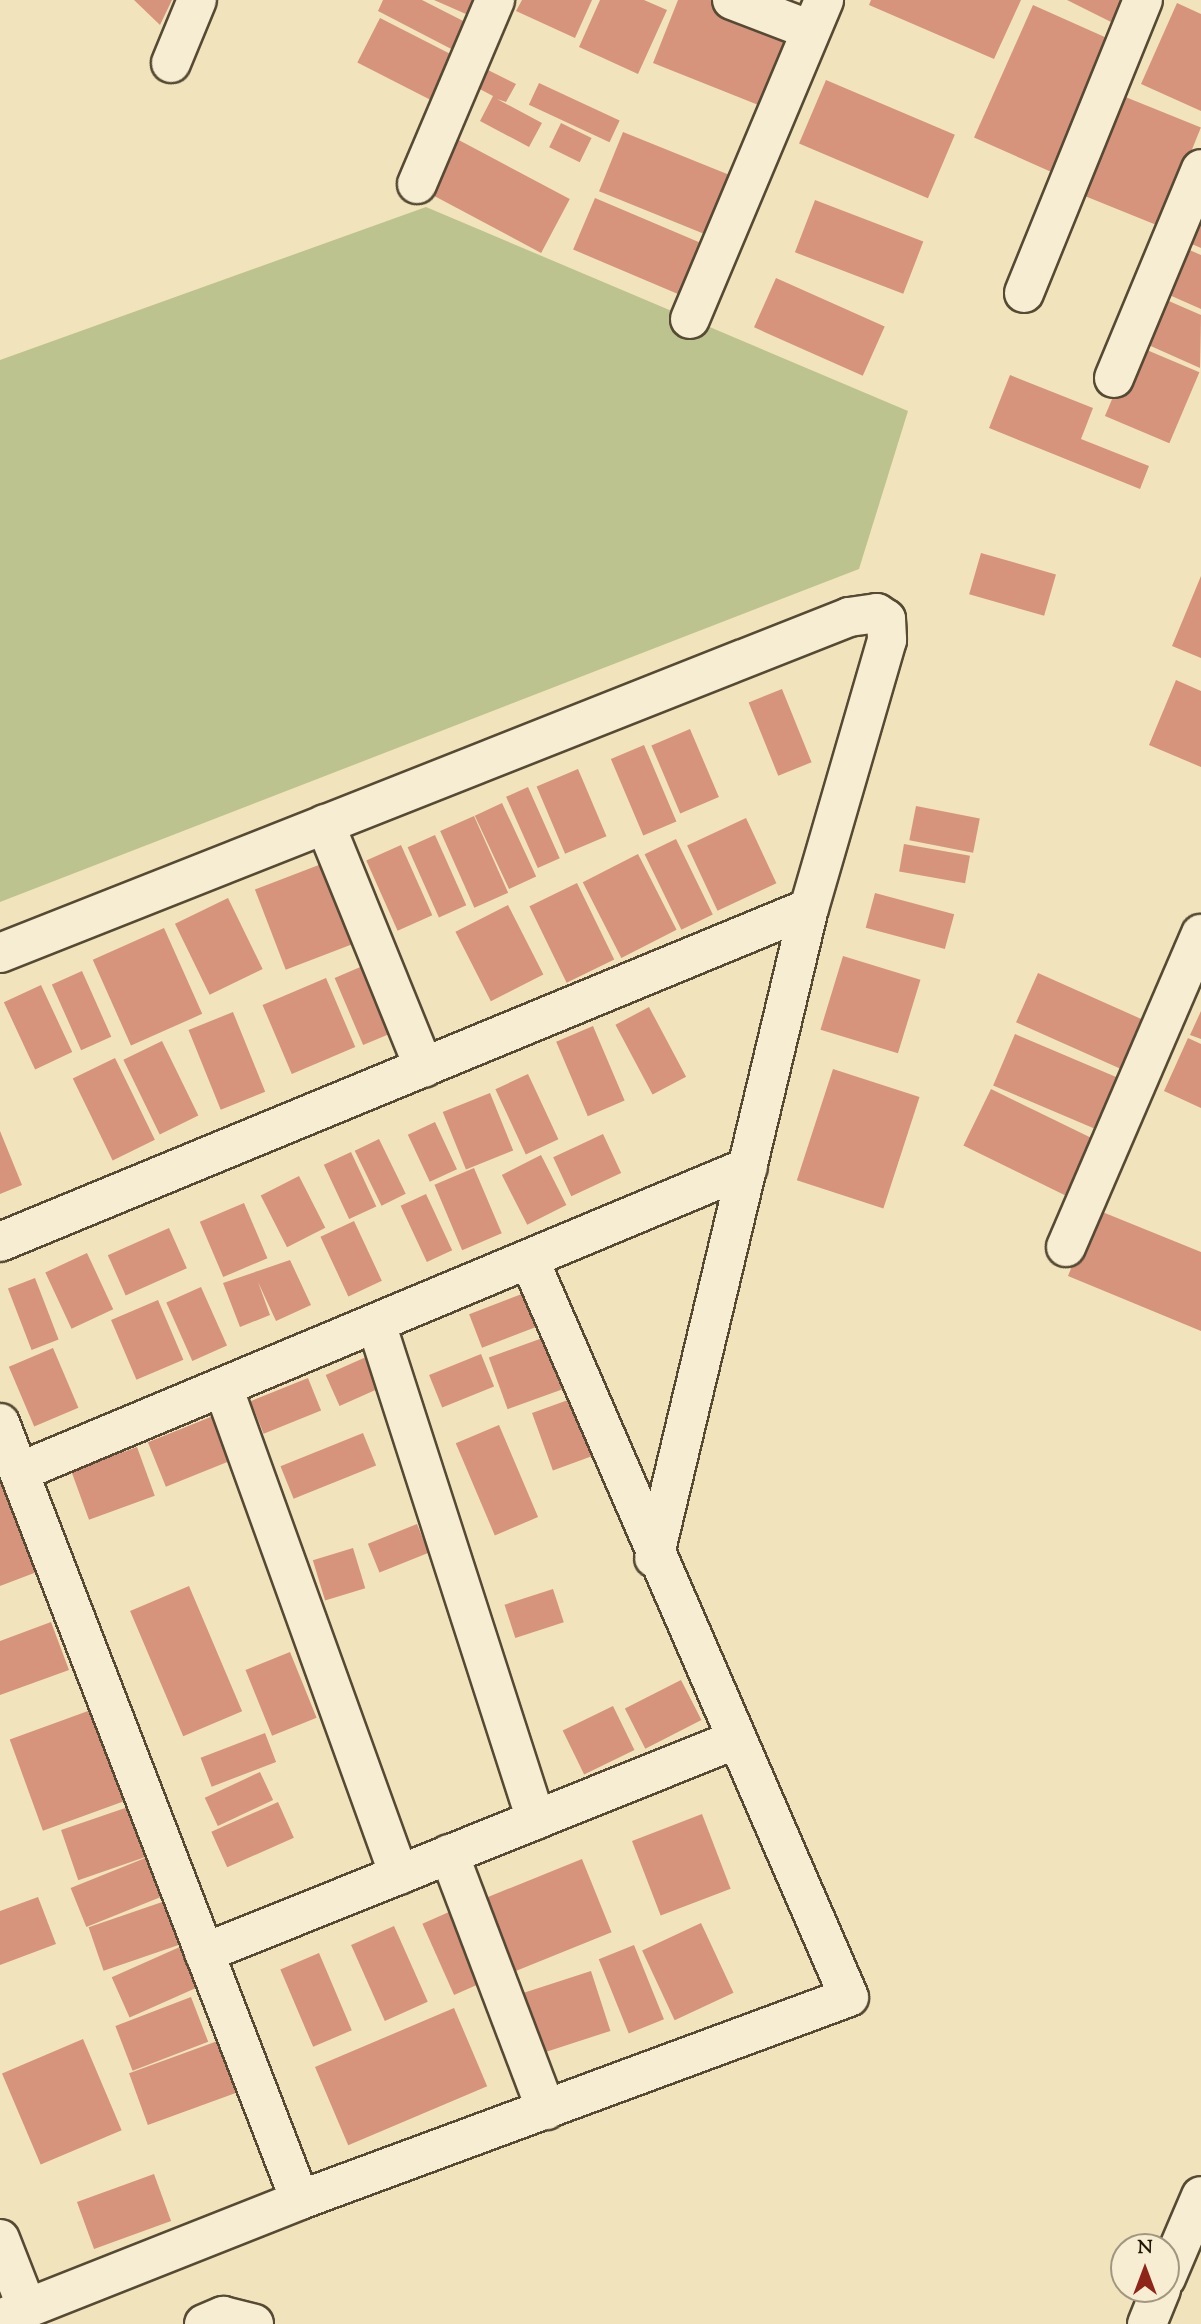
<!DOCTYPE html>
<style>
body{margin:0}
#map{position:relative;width:1201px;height:2324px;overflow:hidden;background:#f1e4bc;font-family:"Sorts Mill Goudy",serif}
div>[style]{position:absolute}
.green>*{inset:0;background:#bdc38e}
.building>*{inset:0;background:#d6947d;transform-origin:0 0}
.roads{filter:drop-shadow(2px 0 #564a34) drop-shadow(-2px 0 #564a34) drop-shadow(0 2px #564a34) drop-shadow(0 -2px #564a34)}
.minor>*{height:38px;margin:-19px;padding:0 19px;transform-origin:19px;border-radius:19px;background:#f6edd3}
span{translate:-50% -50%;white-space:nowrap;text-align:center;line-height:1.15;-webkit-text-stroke:6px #f6edd3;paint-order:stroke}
.north{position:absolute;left:1110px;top:2233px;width:70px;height:70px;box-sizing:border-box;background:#f6edd3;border:2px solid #a19781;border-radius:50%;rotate:0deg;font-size:19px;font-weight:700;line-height:28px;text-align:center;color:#221707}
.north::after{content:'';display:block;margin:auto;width:24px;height:32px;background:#8f2418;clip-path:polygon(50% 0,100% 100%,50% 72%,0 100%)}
</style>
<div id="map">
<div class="green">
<i style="clip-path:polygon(426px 207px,908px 411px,859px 569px,0 902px,0 360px)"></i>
</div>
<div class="building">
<i style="clip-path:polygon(134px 0,172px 0,160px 25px)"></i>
<i style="clip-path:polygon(383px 0,422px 0,473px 26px,459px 53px,378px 11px)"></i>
<i style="clip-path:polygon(434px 0,483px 0,475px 18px)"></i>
<i style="clip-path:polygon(522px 0,592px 0,575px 38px,516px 11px)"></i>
<i style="clip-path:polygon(600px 0,644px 0,667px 10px,638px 74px,579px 47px)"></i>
<i style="clip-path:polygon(678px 0,721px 0,797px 30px,766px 108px,653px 63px)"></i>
<i style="clip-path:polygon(871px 0,1021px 0,994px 59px,869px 5px)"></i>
<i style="clip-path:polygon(1067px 0,1124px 0,1113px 23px)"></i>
<i style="clip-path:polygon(1177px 3px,1201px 14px,1201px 111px,1141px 84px)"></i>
<i style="left:1033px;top:5px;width:92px;height:145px;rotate:24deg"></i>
<i style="left:380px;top:18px;width:94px;height:50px;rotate:27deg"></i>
<i style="clip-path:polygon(482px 67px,516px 84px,506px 102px,497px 99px,542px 123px,529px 147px,480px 121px,493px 96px,472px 85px)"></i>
<i style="left:826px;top:80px;width:140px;height:69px;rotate:23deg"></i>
<i style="left:539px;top:83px;width:89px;height:24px;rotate:25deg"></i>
<i style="left:1123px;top:96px;width:84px;height:107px;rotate:22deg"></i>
<i style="left:561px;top:123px;width:34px;height:27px;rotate:26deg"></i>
<i style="left:623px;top:132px;width:119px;height:64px;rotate:22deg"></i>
<i style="left:455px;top:138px;width:130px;height:61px;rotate:28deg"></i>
<i style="clip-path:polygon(1201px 188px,1201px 248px,1180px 239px)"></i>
<i style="left:595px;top:198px;width:119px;height:56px;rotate:23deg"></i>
<i style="left:815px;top:200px;width:116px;height:56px;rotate:21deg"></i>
<i style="clip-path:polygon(1178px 245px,1201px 255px,1201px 309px,1158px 290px)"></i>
<i style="left:776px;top:278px;width:119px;height:54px;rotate:24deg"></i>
<i style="clip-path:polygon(1155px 295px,1201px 315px,1200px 368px,1135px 339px)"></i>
<i style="left:1135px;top:345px;width:70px;height:77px;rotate:23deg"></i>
<i style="clip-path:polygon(1010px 375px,1093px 408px,1081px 439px,1149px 466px,1140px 489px,989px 428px)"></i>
<i style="left:981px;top:553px;width:78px;height:43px;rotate:16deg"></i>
<i style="clip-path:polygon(1201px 576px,1201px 658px,1172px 646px)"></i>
<i style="clip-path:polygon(1176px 680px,1201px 691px,1201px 767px,1149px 745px)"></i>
<i style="left:782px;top:689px;width:79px;height:36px;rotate:68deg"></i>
<i style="left:690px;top:729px;width:74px;height:42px;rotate:67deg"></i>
<i style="left:644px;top:745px;width:83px;height:36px;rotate:67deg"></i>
<i style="left:578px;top:769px;width:73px;height:45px;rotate:67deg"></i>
<i style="left:528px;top:787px;width:78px;height:24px;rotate:66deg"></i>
<i style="left:502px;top:803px;width:81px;height:30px;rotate:65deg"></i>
<i style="left:916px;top:806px;width:65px;height:35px;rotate:11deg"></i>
<i style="left:474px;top:816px;width:84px;height:37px;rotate:66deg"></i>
<i style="left:746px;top:818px;width:72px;height:65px;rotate:65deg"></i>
<i style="left:435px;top:835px;width:77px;height:30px;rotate:66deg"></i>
<i style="left:676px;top:839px;width:84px;height:35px;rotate:64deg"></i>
<i style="left:904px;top:844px;width:67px;height:28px;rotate:10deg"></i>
<i style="left:401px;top:845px;width:77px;height:38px;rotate:66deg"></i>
<i style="left:638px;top:854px;width:85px;height:62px;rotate:63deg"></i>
<i style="left:324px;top:863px;width:86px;height:74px;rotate:69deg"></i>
<i style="left:577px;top:883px;width:85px;height:53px;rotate:64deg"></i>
<i style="left:875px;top:893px;width:82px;height:36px;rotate:15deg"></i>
<i style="left:228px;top:898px;width:79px;height:59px;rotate:64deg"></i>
<i style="left:508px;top:905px;width:78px;height:59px;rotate:63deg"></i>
<i style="left:164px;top:928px;width:94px;height:78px;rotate:66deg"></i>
<i style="left:843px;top:956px;width:81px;height:77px;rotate:17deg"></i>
<i style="left:365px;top:965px;width:73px;height:33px;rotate:67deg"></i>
<i style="left:82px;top:971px;width:72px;height:33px;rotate:66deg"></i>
<i style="left:1038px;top:973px;width:118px;height:54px;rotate:24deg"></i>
<i style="left:326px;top:978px;width:75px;height:69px;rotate:67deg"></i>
<i style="left:41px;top:985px;width:74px;height:41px;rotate:65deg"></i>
<i style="left:649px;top:1007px;width:79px;height:38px;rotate:62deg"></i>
<i style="clip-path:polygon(1201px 1011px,1201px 1039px,1190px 1035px)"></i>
<i style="left:233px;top:1012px;width:86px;height:48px;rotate:68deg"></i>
<i style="left:593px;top:1026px;width:81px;height:40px;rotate:67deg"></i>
<i style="left:1015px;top:1034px;width:115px;height:56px;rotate:23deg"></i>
<i style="clip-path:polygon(1188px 1038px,1201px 1044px,1201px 1108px,1164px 1091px)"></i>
<i style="left:162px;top:1041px;width:83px;height:43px;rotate:64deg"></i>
<i style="left:115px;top:1058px;width:91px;height:47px;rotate:64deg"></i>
<i style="left:833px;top:1069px;width:91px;height:117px;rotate:18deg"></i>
<i style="left:528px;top:1074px;width:72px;height:36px;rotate:65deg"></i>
<i style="left:991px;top:1089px;width:113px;height:63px;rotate:26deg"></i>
<i style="left:490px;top:1093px;width:62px;height:51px;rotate:68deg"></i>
<i style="left:435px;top:1122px;width:52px;height:30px;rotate:65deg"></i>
<i style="clip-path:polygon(0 1131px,22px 1185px,0 1194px)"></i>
<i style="left:603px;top:1134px;width:43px;height:55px;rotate:65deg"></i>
<i style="left:379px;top:1139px;width:61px;height:27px;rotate:64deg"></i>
<i style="left:351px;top:1152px;width:60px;height:30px;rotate:65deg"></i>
<i style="left:541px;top:1155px;width:56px;height:44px;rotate:63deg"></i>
<i style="left:474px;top:1168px;width:71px;height:43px;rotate:67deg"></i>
<i style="left:299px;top:1176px;width:58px;height:43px;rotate:63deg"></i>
<i style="left:426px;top:1194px;width:62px;height:28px;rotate:65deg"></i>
<i style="left:244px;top:1203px;width:60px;height:48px;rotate:67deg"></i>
<i style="clip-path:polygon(1095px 1209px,1201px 1252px,1201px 1331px,1068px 1276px)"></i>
<i style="left:354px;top:1221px;width:66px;height:37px;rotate:65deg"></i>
<i style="left:169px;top:1228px;width:44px;height:67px;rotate:66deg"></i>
<i style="left:87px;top:1253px;width:62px;height:46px;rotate:65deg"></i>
<i style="clip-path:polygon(290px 1260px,311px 1305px,276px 1321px,258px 1282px,270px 1315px,240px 1327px,223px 1283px)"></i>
<i style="left:35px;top:1278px;width:66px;height:29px;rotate:69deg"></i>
<i style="left:201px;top:1287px;width:64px;height:38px;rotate:66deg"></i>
<i style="left:527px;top:1292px;width:36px;height:62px;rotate:69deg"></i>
<i style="left:158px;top:1300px;width:65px;height:51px;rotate:67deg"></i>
<i style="left:548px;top:1336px;width:55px;height:63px;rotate:70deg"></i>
<i style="left:53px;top:1348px;width:65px;height:48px;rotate:67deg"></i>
<i style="left:375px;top:1353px;width:34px;height:54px;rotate:66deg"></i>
<i style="left:481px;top:1354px;width:35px;height:56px;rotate:68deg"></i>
<i style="left:308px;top:1378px;width:35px;height:62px;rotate:68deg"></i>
<i style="left:579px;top:1396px;width:61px;height:50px;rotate:70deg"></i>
<i style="left:223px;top:1412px;width:48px;height:81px;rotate:68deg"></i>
<i style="left:499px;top:1425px;width:100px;height:47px;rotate:67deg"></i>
<i style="left:363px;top:1433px;width:35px;height:89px;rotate:68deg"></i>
<i style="left:137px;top:1447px;width:52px;height:70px;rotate:70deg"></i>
<i style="clip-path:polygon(0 1456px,42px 1570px,0 1586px)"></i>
<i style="left:417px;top:1524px;width:31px;height:53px;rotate:68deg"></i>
<i style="left:353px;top:1548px;width:42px;height:42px;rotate:73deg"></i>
<i style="left:189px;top:1586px;width:136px;height:64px;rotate:67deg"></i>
<i style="left:553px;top:1589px;width:35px;height:51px;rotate:72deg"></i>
<i style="clip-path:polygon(51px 1622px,69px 1670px,0 1695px,0 1641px)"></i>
<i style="left:290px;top:1652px;width:71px;height:48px;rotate:68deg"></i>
<i style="left:681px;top:1680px;width:45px;height:63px;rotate:63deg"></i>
<i style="left:613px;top:1706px;width:49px;height:56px;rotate:64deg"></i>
<i style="left:99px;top:1707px;width:97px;height:95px;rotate:70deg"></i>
<i style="left:265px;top:1733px;width:31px;height:69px;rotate:69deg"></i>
<i style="left:260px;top:1772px;width:31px;height:61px;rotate:65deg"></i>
<i style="left:278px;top:1802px;width:39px;height:73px;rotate:66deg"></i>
<i style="left:131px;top:1806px;width:53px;height:74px;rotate:71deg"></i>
<i style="left:702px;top:1814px;width:80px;height:75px;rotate:69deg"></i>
<i style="left:155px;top:1854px;width:42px;height:91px;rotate:68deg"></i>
<i style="left:582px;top:1859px;width:79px;height:104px;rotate:68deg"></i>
<i style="clip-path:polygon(38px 1897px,56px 1944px,0 1965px,0 1911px)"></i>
<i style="left:168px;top:1900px;width:46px;height:84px;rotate:71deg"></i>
<i style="left:458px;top:1908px;width:78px;height:39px;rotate:66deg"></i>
<i style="left:701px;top:1923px;width:77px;height:65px;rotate:65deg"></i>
<i style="left:394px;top:1926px;width:83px;height:47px;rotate:66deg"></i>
<i style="left:634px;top:1945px;width:80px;height:38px;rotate:68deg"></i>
<i style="left:182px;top:1946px;width:44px;height:77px;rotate:66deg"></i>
<i style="left:319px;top:1953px;width:84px;height:42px;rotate:67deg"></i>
<i style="left:591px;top:1971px;width:63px;height:77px;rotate:72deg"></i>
<i style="left:191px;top:1997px;width:48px;height:81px;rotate:69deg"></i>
<i style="left:454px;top:2008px;width:85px;height:151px;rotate:67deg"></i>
<i style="left:83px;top:2039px;width:99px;height:88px;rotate:67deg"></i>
<i style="left:223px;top:2039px;width:55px;height:100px;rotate:70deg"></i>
<i style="left:154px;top:2174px;width:50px;height:82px;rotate:70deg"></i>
</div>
<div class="roads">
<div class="minor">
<i style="left:732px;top:0;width:84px;rotate:21deg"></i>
<i style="left:171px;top:63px;width:68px;rotate:-67.6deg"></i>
<i style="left:417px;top:184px;width:200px;rotate:-67deg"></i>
<i style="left:1024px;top:293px;width:316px;rotate:-67.9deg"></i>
<i style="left:690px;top:319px;width:346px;rotate:-67.2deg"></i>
<i style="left:1114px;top:378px;width:226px;rotate:-67.4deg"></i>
<i style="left:325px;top:824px;width:263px;rotate:67.9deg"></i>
<i style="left:0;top:953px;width:913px;rotate:-21.59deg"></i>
<i style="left:849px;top:617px;width:28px;rotate:-8deg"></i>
<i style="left:877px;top:613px;width:11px;rotate:34deg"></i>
<i style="left:886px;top:619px;width:21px;rotate:87deg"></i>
<i style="left:887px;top:640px;width:279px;rotate:106.2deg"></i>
<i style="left:809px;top:908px;width:668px;rotate:103.41deg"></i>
<i style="left:0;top:1242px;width:875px;rotate:-22.43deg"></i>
<i style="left:1066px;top:1247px;width:341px;rotate:-66.7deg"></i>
<i style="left:376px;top:1323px;width:522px;rotate:72.15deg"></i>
<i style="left:223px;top:1387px;width:519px;rotate:70.17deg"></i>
<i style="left:0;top:1423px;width:833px;rotate:68.89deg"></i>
<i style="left:19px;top:1472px;width:790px;rotate:-22.7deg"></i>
<i style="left:449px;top:1854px;width:274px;rotate:69.2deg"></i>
<i style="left:204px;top:1953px;width:574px;rotate:-21.88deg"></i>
<i style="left:0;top:2239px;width:74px;rotate:68.6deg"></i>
<i style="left:1166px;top:2278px;width:89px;rotate:-66.9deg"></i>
<i style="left:0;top:2319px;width:323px;rotate:-21.6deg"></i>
<i style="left:300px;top:2200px;width:585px;rotate:-20.29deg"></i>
<i style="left:849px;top:1997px;width:804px;rotate:-113.44deg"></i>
<i style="left:204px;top:2324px;width:21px;rotate:-23deg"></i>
<i style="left:223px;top:2316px;width:32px;rotate:14deg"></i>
<i style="left:1147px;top:2324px;width:38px;rotate:-68deg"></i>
</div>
</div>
<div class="north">N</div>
</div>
